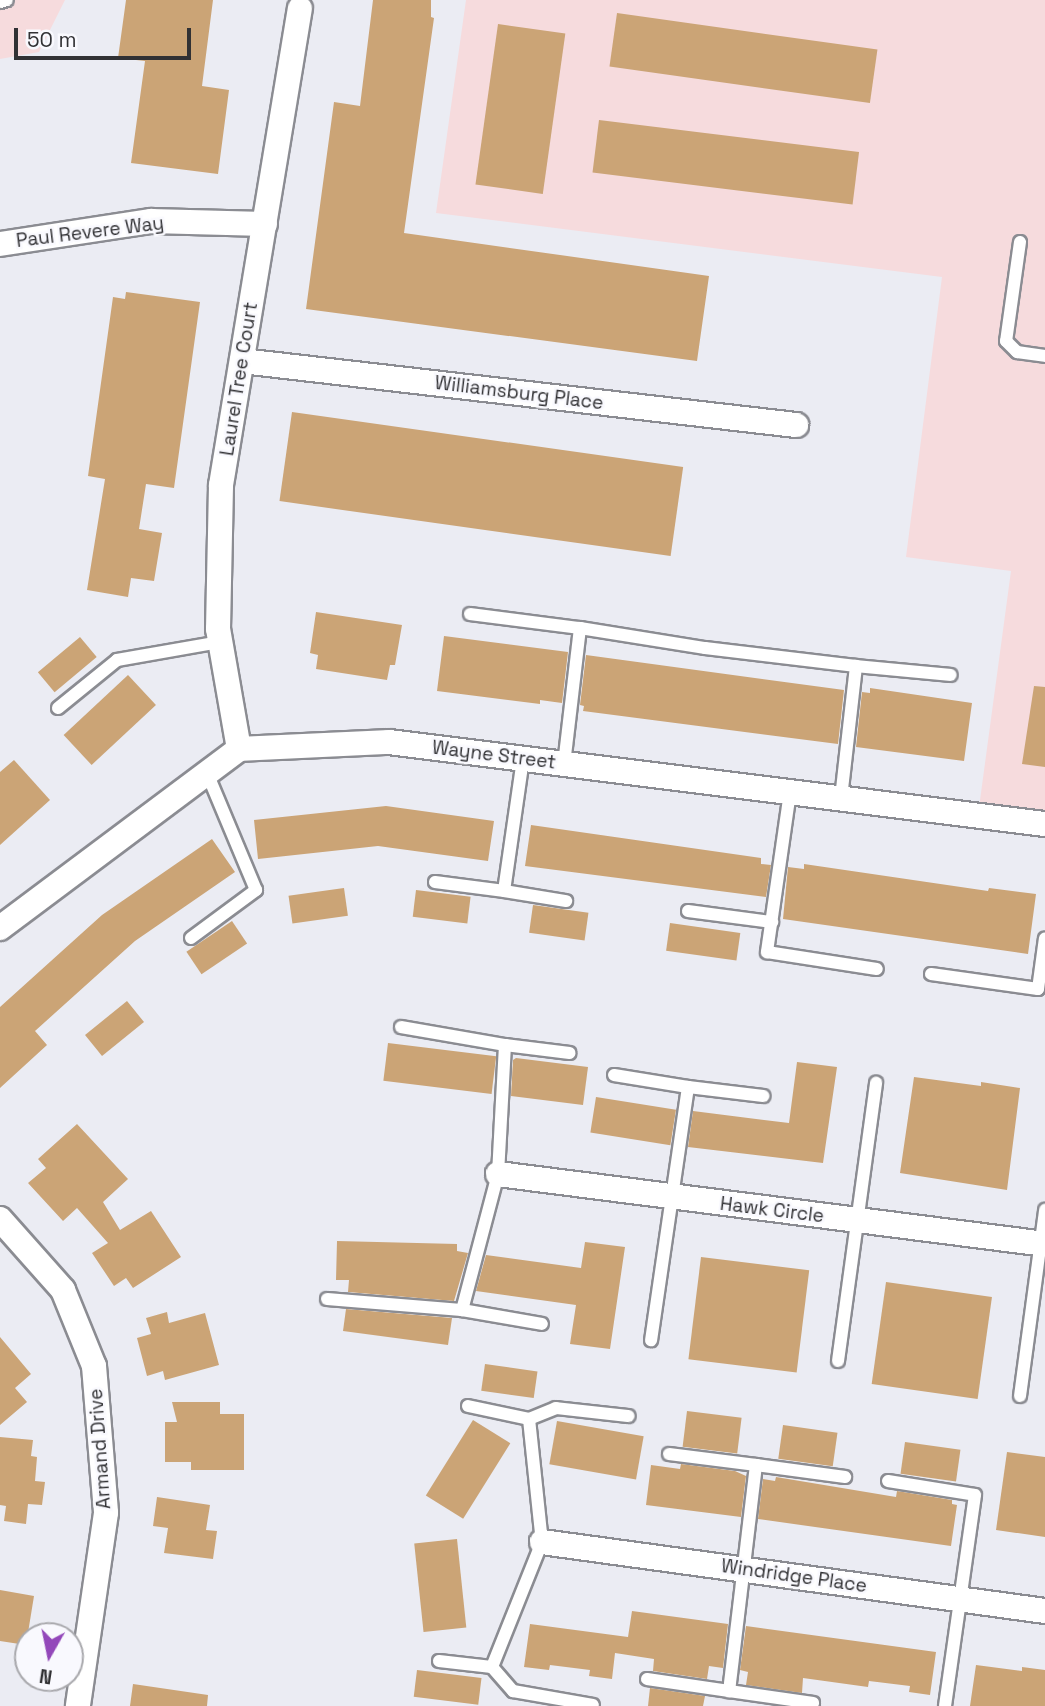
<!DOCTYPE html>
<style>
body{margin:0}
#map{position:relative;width:1045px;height:1706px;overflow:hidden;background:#ebecf3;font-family:"Space Grotesk",sans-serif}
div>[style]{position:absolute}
.commercial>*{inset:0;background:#f6dbdd}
.building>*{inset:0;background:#cba476;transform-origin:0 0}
.roads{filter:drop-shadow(2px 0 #8b8c92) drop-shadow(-2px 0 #8b8c92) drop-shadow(0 2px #8b8c92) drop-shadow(0 -2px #8b8c92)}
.lane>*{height:12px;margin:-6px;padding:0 6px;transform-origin:6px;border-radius:6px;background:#fff}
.street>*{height:24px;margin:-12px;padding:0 12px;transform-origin:12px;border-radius:12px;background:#fff}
span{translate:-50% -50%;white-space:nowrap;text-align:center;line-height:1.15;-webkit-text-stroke:5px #f9f9fe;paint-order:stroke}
.street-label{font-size:19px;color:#313134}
.north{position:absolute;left:14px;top:1622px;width:70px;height:70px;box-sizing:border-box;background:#f9f9fe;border:2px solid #a9a9ad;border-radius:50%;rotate:189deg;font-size:19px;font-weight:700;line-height:28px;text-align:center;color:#313134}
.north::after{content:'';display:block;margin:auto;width:24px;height:32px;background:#9348ba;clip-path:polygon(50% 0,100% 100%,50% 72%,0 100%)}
.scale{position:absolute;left:14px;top:28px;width:177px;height:32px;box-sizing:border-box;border:4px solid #313134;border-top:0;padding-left:9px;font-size:21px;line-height:24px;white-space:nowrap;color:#313134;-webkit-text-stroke:5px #f9f9fe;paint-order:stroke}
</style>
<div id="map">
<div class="commercial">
<i style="clip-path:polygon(0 0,65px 0,39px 52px,0 59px)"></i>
<i style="clip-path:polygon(466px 0,1045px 0,1045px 824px,978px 815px,1011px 571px,906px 557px,942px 277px,436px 213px)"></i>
</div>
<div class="building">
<i style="clip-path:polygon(126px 0,213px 0,202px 86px,229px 90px,218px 174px,131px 163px,145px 61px,118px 58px)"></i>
<i style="clip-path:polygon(373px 0,431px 0,431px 17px,434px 18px,404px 233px,709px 276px,697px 361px,306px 309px,334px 102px,360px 106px)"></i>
<i style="left:617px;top:13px;width:263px;height:54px;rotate:8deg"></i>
<i style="left:498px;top:24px;width:68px;height:162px;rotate:8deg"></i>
<i style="left:599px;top:120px;width:262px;height:53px;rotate:7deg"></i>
<i style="clip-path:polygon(126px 292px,200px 302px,174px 488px,146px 484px,139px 529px,162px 533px,154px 581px,131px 578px,128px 597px,87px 590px,105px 479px,88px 476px,113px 297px,125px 299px)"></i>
<i style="left:292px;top:412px;width:395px;height:90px;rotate:8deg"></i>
<i style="clip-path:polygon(316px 612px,402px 625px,395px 665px,390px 665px,387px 680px,316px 669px,318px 655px,310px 653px)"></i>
<i style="clip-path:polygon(444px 636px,568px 652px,562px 703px,540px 700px,540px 704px,437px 691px)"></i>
<i style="left:80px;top:637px;width:26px;height:55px;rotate:50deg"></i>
<i style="clip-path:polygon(586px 655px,844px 690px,838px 744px,583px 711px,584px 706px,580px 705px)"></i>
<i style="left:128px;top:675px;width:41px;height:88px;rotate:47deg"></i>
<i style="clip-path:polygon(1034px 686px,1045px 687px,1045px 767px,1022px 764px)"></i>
<i style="clip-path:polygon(870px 688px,972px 703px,964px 761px,856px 747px,862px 692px,870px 693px)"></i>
<i style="clip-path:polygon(14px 760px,50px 800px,0 845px,0 772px)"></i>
<i style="clip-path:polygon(386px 806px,494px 821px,488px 861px,378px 846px,258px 859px,254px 820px)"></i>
<i style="clip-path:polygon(531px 825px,761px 858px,761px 864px,771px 865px,766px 897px,525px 866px)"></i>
<i style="clip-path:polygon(212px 839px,235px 872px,135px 941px,35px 1031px,47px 1045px,0 1088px,0 1007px,102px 915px)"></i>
<i style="clip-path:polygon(804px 864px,988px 891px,989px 888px,1036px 894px,1028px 954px,783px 919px,788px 867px,804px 869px)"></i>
<i style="left:344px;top:888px;width:28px;height:56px;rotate:82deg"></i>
<i style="left:416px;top:890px;width:55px;height:27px;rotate:7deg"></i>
<i style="left:533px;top:905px;width:56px;height:28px;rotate:8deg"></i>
<i style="left:232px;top:921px;width:27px;height:55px;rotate:56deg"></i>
<i style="left:670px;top:923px;width:71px;height:28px;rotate:8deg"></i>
<i style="left:127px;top:1001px;width:27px;height:54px;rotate:51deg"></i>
<i style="left:388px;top:1043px;width:109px;height:38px;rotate:7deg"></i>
<i style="clip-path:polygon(516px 1058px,588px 1067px,583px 1105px,511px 1096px,513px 1060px)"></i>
<i style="clip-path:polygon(797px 1062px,837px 1067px,823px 1163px,688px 1147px,693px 1111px,789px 1123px)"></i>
<i style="clip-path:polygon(914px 1077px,981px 1086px,981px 1082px,1020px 1088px,1007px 1190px,900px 1173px)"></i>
<i style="left:596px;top:1097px;width:81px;height:36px;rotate:9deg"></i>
<i style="clip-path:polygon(77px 1124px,128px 1179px,103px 1202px,120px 1230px,151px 1211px,181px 1257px,133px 1288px,126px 1278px,114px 1286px,92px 1253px,108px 1243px,77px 1208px,63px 1221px,28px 1183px,46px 1168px,38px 1159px)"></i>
<i style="clip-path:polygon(337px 1241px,457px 1244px,457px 1251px,468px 1253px,454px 1301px,348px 1292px,349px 1280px,336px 1280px)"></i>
<i style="clip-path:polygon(585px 1242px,625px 1247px,610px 1349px,570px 1344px,576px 1305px,476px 1291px,486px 1255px,581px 1268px)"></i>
<i style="left:701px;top:1257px;width:109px;height:103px;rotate:7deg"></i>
<i style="left:886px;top:1282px;width:107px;height:103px;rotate:8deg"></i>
<i style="clip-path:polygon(346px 1309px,452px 1318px,448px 1345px,343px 1331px)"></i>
<i style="clip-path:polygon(167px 1312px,169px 1323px,205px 1313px,219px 1365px,165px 1380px,163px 1371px,147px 1376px,137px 1338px,151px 1334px,146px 1318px)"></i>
<i style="clip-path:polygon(0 1337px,31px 1374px,15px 1388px,27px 1402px,0 1425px)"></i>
<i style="left:485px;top:1364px;width:53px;height:27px;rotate:8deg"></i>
<i style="clip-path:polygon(172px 1402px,220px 1402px,220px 1414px,244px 1414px,244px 1470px,191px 1470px,191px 1462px,165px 1462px,165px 1422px,177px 1422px)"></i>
<i style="left:687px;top:1411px;width:55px;height:36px;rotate:7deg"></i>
<i style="left:473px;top:1420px;width:44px;height:89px;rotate:32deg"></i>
<i style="left:557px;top:1421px;width:88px;height:44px;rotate:10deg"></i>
<i style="left:783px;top:1425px;width:55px;height:34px;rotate:8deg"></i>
<i style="clip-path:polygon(0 1437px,33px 1440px,31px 1456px,37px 1457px,35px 1481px,45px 1482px,42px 1505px,28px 1504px,26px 1524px,4px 1521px,6px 1506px,0 1505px)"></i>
<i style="left:905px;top:1442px;width:56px;height:32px;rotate:8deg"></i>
<i style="clip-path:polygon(1007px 1452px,1045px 1457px,1045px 1537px,996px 1530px)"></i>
<i style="clip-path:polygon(681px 1464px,735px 1471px,746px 1476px,741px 1517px,646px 1505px,651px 1465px,680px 1469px)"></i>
<i style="clip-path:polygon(776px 1477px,896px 1497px,897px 1491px,952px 1500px,952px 1504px,957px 1505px,951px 1546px,758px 1519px,763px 1479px,775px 1481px)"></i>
<i style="clip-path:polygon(157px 1497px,210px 1505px,206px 1530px,217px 1531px,213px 1559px,164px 1553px,168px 1528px,153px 1526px)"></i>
<i style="left:457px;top:1539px;width:89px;height:43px;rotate:84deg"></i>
<i style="clip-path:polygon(0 1590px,34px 1596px,26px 1645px,0 1641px)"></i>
<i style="clip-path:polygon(632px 1611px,728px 1624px,723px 1668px,709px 1666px,707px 1679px,653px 1671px,654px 1659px,615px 1653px,612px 1679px,589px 1676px,590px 1670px,550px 1665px,549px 1670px,524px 1667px,530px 1624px,628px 1637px)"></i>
<i style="clip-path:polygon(746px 1626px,936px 1652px,930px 1695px,909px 1692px,910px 1686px,869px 1681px,868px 1687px,803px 1678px,802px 1693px,746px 1685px,748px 1672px,740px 1670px)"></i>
<i style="clip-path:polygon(976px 1665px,1022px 1671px,1022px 1667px,1045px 1670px,1045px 1706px,970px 1706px)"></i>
<i style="left:417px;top:1670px;width:65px;height:27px;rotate:7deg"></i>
<i style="clip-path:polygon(133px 1684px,208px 1695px,207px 1706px,130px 1706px)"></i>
<i style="clip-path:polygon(650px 1688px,705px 1696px,703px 1706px,648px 1706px)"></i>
</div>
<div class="roads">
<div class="lane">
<i style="left:0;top:2px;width:7px;rotate:-16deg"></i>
<i style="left:1020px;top:242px;width:100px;rotate:98deg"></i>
<i style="left:1006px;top:341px;width:16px;rotate:45deg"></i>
<i style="left:1017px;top:352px;width:28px;rotate:8deg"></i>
<i style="left:470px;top:614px;width:111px;rotate:7.3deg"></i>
<i style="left:580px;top:628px;width:137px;rotate:96.7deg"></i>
<i style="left:580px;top:628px;width:127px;rotate:9.1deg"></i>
<i style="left:705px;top:648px;width:152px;rotate:6.8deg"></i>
<i style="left:58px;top:708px;width:76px;rotate:-39.1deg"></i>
<i style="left:117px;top:660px;width:105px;rotate:-9.9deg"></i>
<i style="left:523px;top:759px;width:133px;rotate:98.2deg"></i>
<i style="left:504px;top:891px;width:63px;rotate:9.2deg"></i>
<i style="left:790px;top:792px;width:162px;rotate:98.2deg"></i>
<i style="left:767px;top:952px;width:111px;rotate:8.8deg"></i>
<i style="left:841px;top:798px;width:133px;rotate:-83.5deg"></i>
<i style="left:856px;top:666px;width:95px;rotate:5.4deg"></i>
<i style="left:435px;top:882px;width:70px;rotate:7.4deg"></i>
<i style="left:688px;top:911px;width:85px;rotate:7.5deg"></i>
<i style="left:191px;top:938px;width:81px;rotate:-36.4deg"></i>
<i style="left:256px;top:890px;width:127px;rotate:-112.7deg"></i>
<i style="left:931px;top:974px;width:108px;rotate:8deg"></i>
<i style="left:1038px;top:989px;width:51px;rotate:-82.2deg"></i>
<i style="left:401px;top:1027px;width:106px;rotate:9.8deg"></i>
<i style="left:505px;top:1045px;width:129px;rotate:93.1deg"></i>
<i style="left:498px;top:1174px;width:141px;rotate:104.8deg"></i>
<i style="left:462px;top:1310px;width:81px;rotate:9.9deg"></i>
<i style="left:505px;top:1045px;width:65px;rotate:7deg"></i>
<i style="left:614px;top:1075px;width:75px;rotate:9.2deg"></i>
<i style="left:688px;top:1087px;width:256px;rotate:98.3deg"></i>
<i style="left:688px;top:1087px;width:76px;rotate:6.8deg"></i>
<i style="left:327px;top:1299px;width:135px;rotate:4.7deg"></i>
<i style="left:838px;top:1361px;width:281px;rotate:-82.2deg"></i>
<i style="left:1020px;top:1396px;width:188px;rotate:-82.3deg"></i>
<i style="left:468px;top:1406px;width:62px;rotate:12deg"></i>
<i style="left:529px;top:1419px;width:124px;rotate:84deg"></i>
<i style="left:542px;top:1542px;width:135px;rotate:111.8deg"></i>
<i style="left:492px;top:1667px;width:32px;rotate:49deg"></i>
<i style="left:513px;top:1691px;width:81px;rotate:9.9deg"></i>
<i style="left:529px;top:1419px;width:29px;rotate:-22deg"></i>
<i style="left:556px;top:1408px;width:73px;rotate:6.3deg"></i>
<i style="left:669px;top:1454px;width:88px;rotate:7.2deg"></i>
<i style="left:756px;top:1465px;width:228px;rotate:96.8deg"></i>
<i style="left:729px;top:1691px;width:85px;rotate:8.1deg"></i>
<i style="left:756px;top:1465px;width:90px;rotate:7.7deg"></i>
<i style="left:888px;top:1481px;width:88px;rotate:9.1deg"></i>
<i style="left:975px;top:1495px;width:213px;rotate:98.1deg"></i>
<i style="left:439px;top:1661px;width:53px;rotate:6.5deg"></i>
<i style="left:647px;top:1679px;width:83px;rotate:8.3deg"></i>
</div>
<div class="street">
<i style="left:0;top:244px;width:153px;rotate:-8.7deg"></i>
<i style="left:151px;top:221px;width:114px;rotate:1.5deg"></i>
<i style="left:242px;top:361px;width:558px;rotate:6.59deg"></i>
<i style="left:239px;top:749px;width:122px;rotate:-99.9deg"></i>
<i style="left:218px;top:629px;width:144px;rotate:-88.8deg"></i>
<i style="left:221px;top:485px;width:483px;rotate:-80.6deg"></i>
<i style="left:0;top:928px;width:299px;rotate:-36.8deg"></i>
<i style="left:239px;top:749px;width:150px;rotate:-2.7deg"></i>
<i style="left:389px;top:742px;width:661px;rotate:7.13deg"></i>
<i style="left:498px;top:1174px;width:551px;rotate:7.29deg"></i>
<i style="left:0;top:1219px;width:95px;rotate:48.4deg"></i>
<i style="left:63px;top:1290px;width:82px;rotate:67.8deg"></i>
<i style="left:94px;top:1366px;width:147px;rotate:85.3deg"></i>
<i style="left:106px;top:1513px;width:195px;rotate:98.3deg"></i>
<i style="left:542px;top:1542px;width:508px;rotate:7.81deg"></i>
</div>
</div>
<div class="street-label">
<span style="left:90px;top:232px;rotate:-7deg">Paul Revere Way</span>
<span style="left:239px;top:379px;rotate:-81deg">Laurel Tree Court</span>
<span style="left:519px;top:393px;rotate:7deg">Williamsburg Place</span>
<span style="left:494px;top:755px;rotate:7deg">Wayne Street</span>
<span style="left:772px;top:1210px;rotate:7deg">Hawk Circle</span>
<span style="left:100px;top:1449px;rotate:-94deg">Armand Drive</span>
<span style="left:794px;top:1576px;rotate:8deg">Windridge Place</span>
</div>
<div class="north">N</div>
<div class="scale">50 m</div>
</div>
